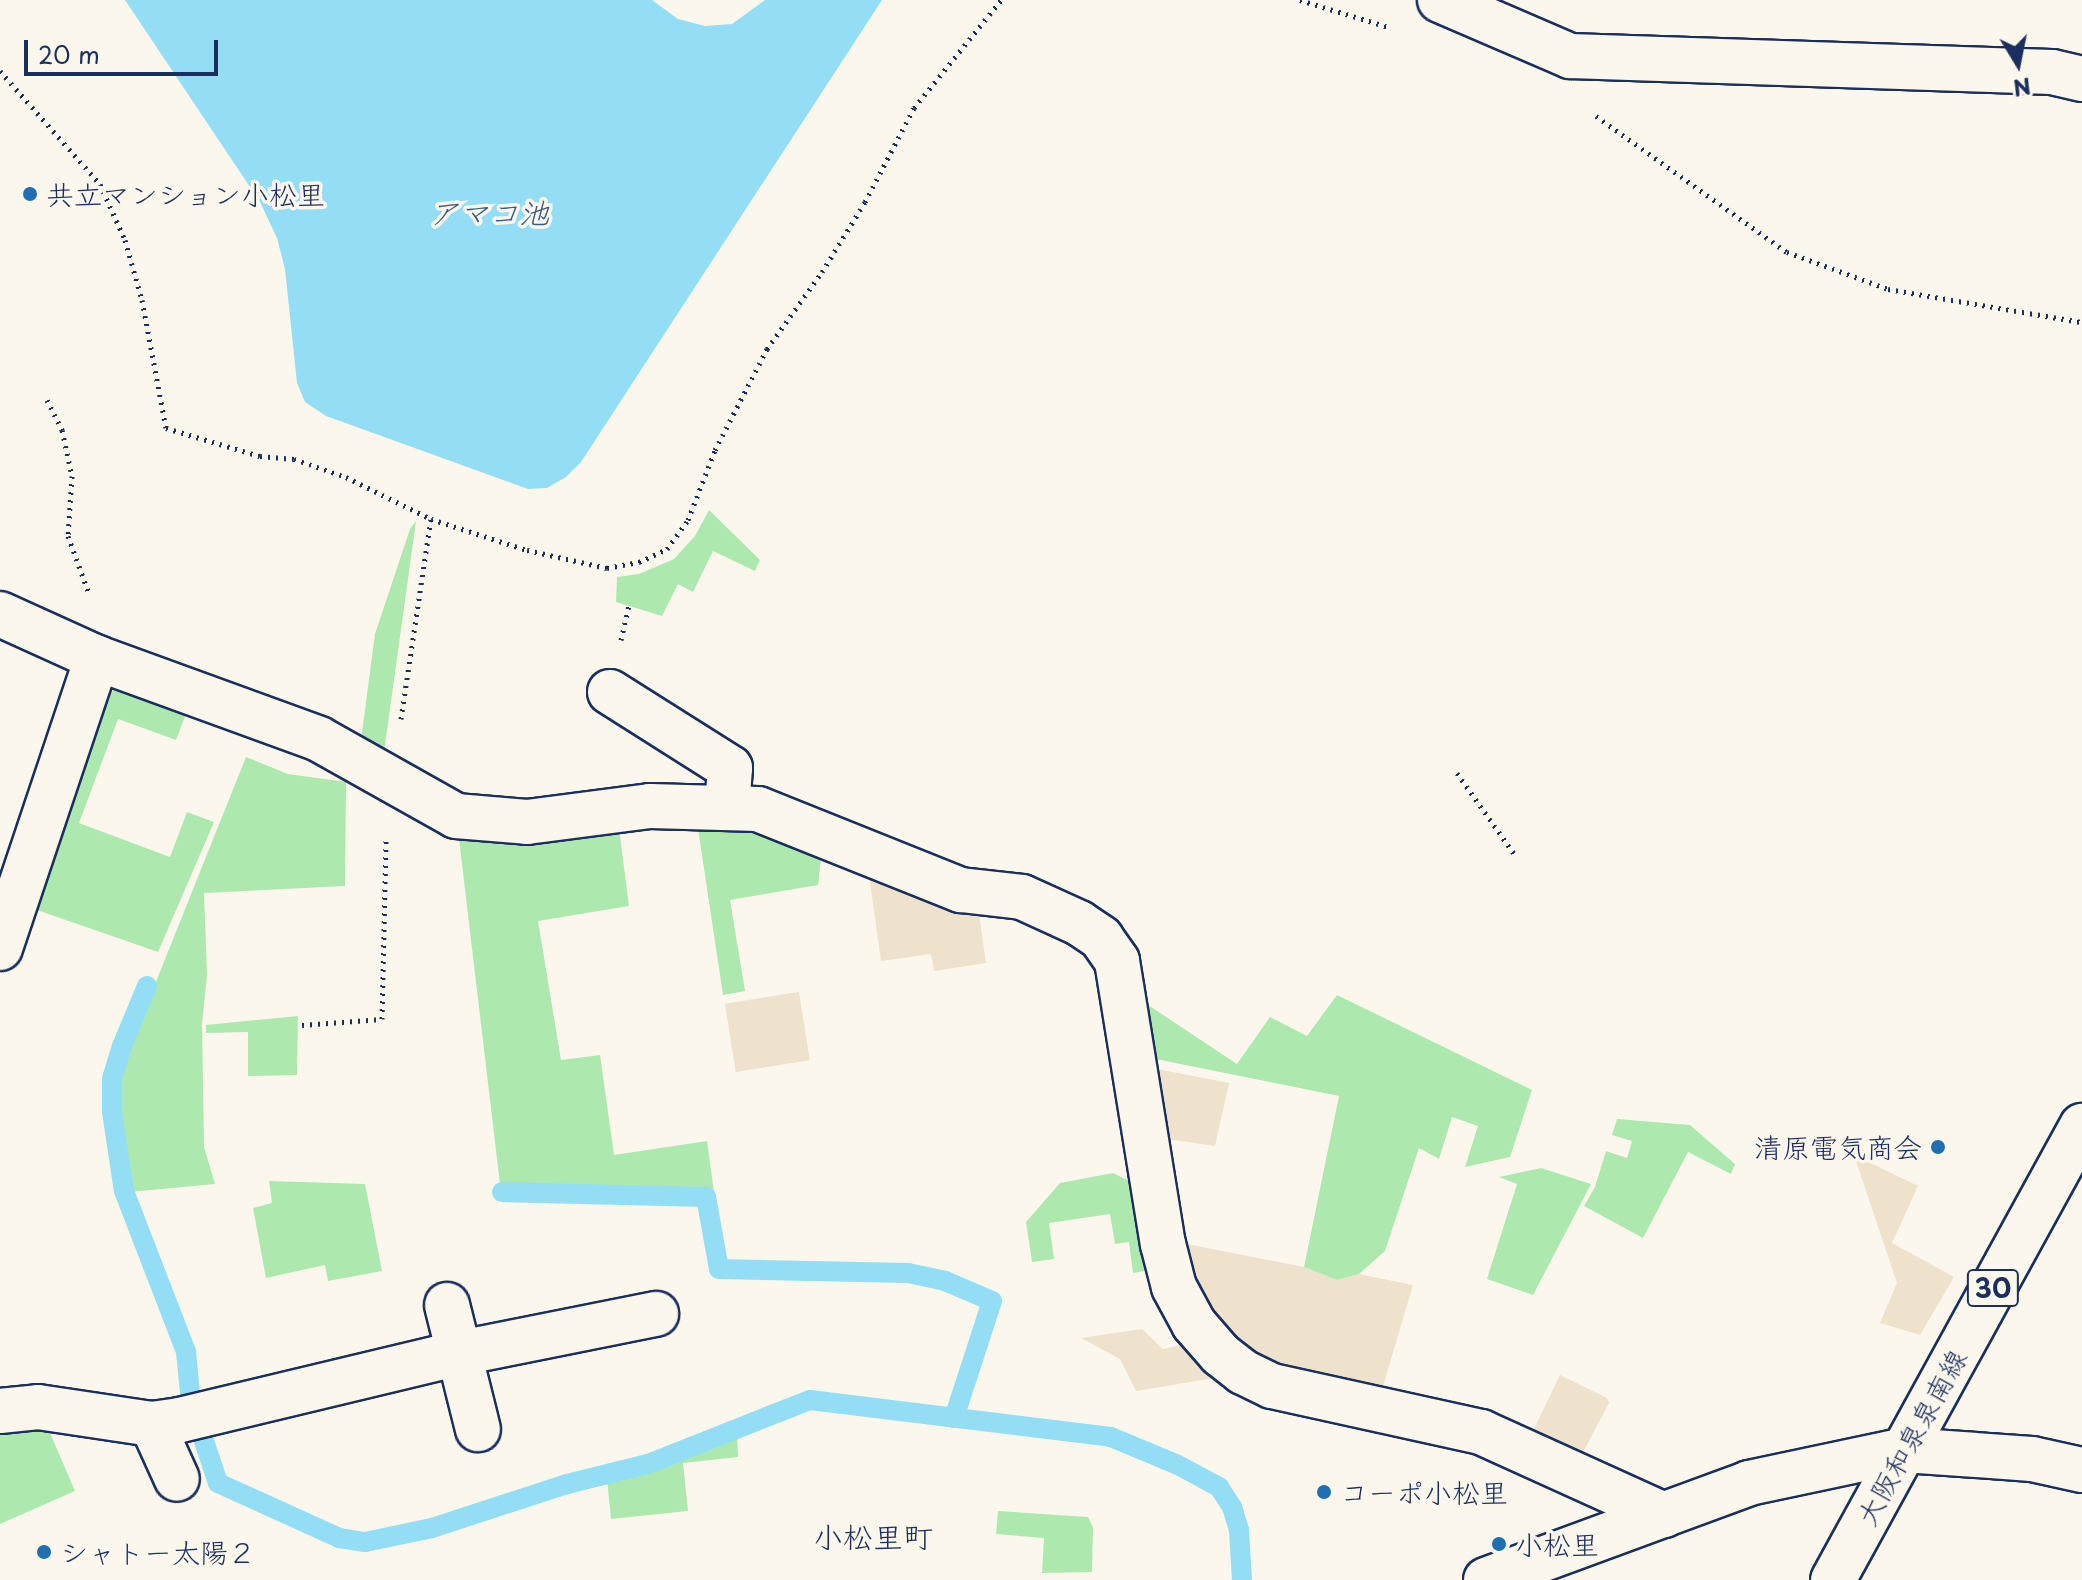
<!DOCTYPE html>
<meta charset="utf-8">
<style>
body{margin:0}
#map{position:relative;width:2082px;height:1580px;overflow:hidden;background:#fbf7ec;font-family:"Playpen Sans","Klee One",sans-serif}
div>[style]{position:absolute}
.built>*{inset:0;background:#eee2cc;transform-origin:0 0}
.green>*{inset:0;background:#ade9af}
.water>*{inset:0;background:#93def4}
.stream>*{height:20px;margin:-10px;padding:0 10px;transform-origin:10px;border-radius:10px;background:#93def4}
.path>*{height:5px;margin-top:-2.5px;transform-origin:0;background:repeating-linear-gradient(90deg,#1b2f5e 0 2px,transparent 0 8px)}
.roads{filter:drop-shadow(2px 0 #1b2f5e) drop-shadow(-2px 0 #1b2f5e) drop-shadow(0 2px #1b2f5e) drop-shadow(0 -2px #1b2f5e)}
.street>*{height:44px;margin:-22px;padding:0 22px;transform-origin:22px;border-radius:22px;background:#fbf7ec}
.secondary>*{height:44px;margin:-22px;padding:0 22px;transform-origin:22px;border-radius:22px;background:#fbf7ec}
.primary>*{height:44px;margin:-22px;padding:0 22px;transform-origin:22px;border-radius:22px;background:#fbf7ec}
.dots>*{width:22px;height:22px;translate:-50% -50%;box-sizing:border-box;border:4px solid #fbf7ec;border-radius:50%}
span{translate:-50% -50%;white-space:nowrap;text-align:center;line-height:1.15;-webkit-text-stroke:7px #fbf7ec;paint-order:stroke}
.shield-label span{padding:2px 6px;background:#fbf7ec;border:2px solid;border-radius:6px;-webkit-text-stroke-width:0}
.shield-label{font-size:26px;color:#1b2f5e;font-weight:700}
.poi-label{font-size:28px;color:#1b2f5e}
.left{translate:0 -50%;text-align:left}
.right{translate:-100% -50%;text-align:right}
.street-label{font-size:28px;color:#1b2f5e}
.water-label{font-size:30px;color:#395b84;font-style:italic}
.neighbourhood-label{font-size:30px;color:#1b2f5e}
.north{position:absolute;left:1978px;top:24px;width:80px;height:80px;-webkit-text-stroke:6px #fbf7ec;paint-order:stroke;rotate:170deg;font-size:22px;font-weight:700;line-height:32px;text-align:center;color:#1b2f5e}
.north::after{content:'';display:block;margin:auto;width:28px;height:36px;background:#1b2f5e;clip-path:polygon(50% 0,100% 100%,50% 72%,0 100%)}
.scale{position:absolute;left:24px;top:40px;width:194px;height:36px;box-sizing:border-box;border:4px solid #1b2f5e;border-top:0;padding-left:10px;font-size:24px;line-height:28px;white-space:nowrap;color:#1b2f5e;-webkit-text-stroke:6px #fbf7ec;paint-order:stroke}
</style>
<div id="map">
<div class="built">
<i style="clip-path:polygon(869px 875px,978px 907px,986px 963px,934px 971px,931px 954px,881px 961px)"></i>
<i style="left:799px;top:992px;width:69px;height:75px;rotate:81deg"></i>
<i style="clip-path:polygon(1152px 1068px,1229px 1083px,1215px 1146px,1160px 1138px)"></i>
<i style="clip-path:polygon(1854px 1155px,1918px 1186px,1892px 1243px,1954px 1277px,1920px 1335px,1880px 1323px,1897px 1283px)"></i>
<i style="clip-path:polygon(1177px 1242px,1304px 1267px,1337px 1280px,1359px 1274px,1413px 1285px,1381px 1393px,1255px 1361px,1212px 1319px)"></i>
<i style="clip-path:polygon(1142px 1329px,1163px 1349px,1186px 1344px,1220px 1377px,1136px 1391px,1120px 1359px,1081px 1338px)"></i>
<i style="clip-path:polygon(1560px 1375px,1607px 1398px,1609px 1403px,1581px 1456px,1532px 1433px)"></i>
</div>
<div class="green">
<i style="clip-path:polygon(709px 510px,760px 560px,755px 571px,713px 551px,693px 592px,678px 584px,662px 616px,616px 602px,617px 577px,639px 574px,674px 559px,695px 536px)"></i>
<i style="clip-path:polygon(416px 521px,384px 752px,361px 740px,375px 634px,410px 529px)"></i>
<i style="clip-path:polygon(128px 684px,189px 706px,176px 740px,118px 719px,79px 823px,170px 857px,187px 812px,214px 822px,158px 952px,34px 909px,107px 694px)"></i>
<i style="clip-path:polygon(246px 757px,288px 774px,346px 782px,345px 886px,204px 893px,207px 975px,202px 1024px,204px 1147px,215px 1184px,130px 1192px,117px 1114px,117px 1079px)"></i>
<i style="clip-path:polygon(697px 822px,750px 825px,821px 858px,818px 885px,730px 900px,745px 991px,723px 995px)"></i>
<i style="clip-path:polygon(619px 828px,629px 906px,538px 921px,561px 1060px,600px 1055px,614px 1155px,707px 1141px,714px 1192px,500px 1184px,459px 839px,520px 842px)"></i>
<i style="clip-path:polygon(1337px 995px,1532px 1090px,1510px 1157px,1465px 1167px,1478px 1126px,1452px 1117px,1439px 1159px,1419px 1148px,1385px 1251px,1359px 1274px,1337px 1280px,1304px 1267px,1339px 1096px,1151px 1058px,1142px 1001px,1237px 1064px,1270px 1017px,1307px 1036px)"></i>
<i style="clip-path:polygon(298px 1016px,297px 1075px,248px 1076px,248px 1032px,206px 1033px,206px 1025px)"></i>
<i style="clip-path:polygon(1617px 1119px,1690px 1125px,1735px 1164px,1731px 1174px,1688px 1152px,1643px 1238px,1584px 1206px,1595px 1187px,1606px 1151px,1627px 1158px,1632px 1141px,1612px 1135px)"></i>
<i style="clip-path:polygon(1541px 1168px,1591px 1184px,1533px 1295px,1487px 1279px,1517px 1184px,1499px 1177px)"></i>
<i style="clip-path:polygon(1113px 1173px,1139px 1186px,1156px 1269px,1133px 1273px,1129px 1242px,1115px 1244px,1110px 1214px,1049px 1223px,1054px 1259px,1032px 1262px,1026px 1222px,1060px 1183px)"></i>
<i style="clip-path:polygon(269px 1181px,365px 1184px,382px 1271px,328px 1281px,325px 1265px,266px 1278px,253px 1208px,272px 1203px)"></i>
<i style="clip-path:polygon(47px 1426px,75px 1491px,0 1524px,0 1432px)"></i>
<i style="clip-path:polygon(737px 1434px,738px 1457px,683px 1463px,688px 1511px,611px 1519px,607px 1479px,646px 1470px)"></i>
<i style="clip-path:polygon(998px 1511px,1088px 1517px,1093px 1527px,1092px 1572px,1042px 1573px,1044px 1538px,996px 1534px)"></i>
</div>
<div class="water">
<i style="clip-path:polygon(125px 0,652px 0,678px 19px,705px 26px,732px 24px,765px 0,882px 0,581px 462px,566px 477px,547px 488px,528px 489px,326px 416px,305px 402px,297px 383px,285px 269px,277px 238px,260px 202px)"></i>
</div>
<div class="stream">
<i style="left:147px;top:986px;width:65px;rotate:112.6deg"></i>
<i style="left:122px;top:1046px;width:34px;rotate:107deg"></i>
<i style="left:112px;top:1079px;width:33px;rotate:90deg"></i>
<i style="left:112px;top:1112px;width:80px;rotate:81.4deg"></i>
<i style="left:124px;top:1191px;width:173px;rotate:68.9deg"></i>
<i style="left:186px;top:1352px;width:51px;rotate:84.4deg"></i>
<i style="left:502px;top:1192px;width:204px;rotate:1.4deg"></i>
<i style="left:706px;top:1197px;width:73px;rotate:79.8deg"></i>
<i style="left:719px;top:1269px;width:189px;rotate:1.2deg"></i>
<i style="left:908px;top:1273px;width:38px;rotate:12deg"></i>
<i style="left:945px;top:1281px;width:51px;rotate:23.1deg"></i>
<i style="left:992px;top:1301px;width:123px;rotate:108deg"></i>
<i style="left:204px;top:1441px;width:44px;rotate:71.6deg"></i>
<i style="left:218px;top:1483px;width:133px;rotate:24.4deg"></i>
<i style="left:339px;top:1538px;width:26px;rotate:9deg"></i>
<i style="left:365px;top:1542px;width:68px;rotate:-11.8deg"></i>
<i style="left:432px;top:1528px;width:142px;rotate:-18.1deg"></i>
<i style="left:567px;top:1484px;width:83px;rotate:-13.9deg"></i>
<i style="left:648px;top:1464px;width:174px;rotate:-21.6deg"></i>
<i style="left:810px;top:1400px;width:303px;rotate:7deg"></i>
<i style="left:1111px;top:1437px;width:70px;rotate:22.6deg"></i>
<i style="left:1176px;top:1464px;width:49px;rotate:28.1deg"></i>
<i style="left:1219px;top:1487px;width:24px;rotate:57deg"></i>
<i style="left:1232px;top:1507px;width:24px;rotate:73deg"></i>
<i style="left:1239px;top:1530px;width:50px;rotate:86.6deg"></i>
</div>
<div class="path">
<i style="left:1300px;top:0;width:93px;rotate:16.9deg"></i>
<i style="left:0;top:71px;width:151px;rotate:48.5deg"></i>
<i style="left:100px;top:184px;width:61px;rotate:65.9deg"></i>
<i style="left:125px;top:240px;width:62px;rotate:74.2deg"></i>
<i style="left:142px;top:300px;width:130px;rotate:79.4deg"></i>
<i style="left:166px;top:428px;width:98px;rotate:16.6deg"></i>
<i style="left:260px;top:456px;width:34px;rotate:5deg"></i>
<i style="left:294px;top:459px;width:55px;rotate:19.1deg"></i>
<i style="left:346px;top:477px;width:95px;rotate:26.3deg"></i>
<i style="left:431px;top:519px;width:101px;rotate:17.9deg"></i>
<i style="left:527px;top:550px;width:82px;rotate:12.7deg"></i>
<i style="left:607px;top:568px;width:33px;rotate:-11deg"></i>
<i style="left:639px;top:562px;width:31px;rotate:-25deg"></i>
<i style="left:667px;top:549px;width:36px;rotate:-54deg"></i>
<i style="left:688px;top:520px;width:75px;rotate:-68.9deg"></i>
<i style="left:715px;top:450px;width:114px;rotate:-62.8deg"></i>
<i style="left:767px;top:349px;width:95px;rotate:-54.5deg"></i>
<i style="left:822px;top:272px;width:82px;rotate:-58.4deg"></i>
<i style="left:865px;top:202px;width:106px;rotate:-62.5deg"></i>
<i style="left:914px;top:108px;width:139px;rotate:-51.1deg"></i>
<i style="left:1596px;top:116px;width:234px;rotate:35.5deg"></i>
<i style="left:1787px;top:252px;width:108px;rotate:20.1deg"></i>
<i style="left:1888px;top:289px;width:197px;rotate:9.7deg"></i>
<i style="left:47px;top:400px;width:34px;rotate:63deg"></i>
<i style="left:62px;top:430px;width:47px;rotate:77.7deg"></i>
<i style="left:72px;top:476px;width:60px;rotate:93.8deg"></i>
<i style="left:68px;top:536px;width:59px;rotate:70deg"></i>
<i style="left:621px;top:640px;width:36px;rotate:-77deg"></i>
<i style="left:401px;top:719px;width:202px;rotate:-81.5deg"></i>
<i style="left:1457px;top:773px;width:100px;rotate:54.7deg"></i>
<i style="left:302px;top:1025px;width:80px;rotate:-4.3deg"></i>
<i style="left:382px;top:1019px;width:179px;rotate:-88.7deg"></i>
</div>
<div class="roads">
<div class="street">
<i style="left:1440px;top:0;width:142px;rotate:23.3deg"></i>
<i style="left:1570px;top:56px;width:482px;rotate:1.9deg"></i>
<i style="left:2052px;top:72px;width:31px;rotate:13deg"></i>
<i style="left:0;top:614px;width:107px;rotate:24.4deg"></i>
<i style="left:97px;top:658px;width:236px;rotate:20deg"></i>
<i style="left:319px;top:739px;width:157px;rotate:29.3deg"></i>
<i style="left:456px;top:816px;width:71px;rotate:4.8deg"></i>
<i style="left:527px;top:822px;width:124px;rotate:-7.4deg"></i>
<i style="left:650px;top:806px;width:108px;rotate:1.6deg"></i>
<i style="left:758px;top:809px;width:219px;rotate:21.8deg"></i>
<i style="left:961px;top:890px;width:61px;rotate:6.5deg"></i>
<i style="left:1022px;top:897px;width:63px;rotate:24.5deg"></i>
<i style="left:1079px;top:923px;width:27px;rotate:34deg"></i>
<i style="left:1101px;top:938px;width:28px;rotate:55deg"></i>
<i style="left:1117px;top:961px;width:287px;rotate:80.8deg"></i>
<i style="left:1163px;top:1244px;width:44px;rotate:75.7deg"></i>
<i style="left:1174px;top:1287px;width:42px;rotate:61.6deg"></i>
<i style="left:1194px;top:1324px;width:40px;rotate:49deg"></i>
<i style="left:1220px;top:1354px;width:29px;rotate:38deg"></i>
<i style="left:1243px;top:1372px;width:32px;rotate:26deg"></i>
<i style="left:1272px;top:1386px;width:214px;rotate:12.4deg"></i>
<i style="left:1481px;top:1432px;width:201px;rotate:24.4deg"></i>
<i style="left:610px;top:692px;width:142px;rotate:32.3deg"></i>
<i style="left:730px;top:768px;width:40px;rotate:94.3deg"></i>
<i style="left:0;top:948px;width:306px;rotate:-71.5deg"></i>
<i style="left:447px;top:1305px;width:128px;rotate:76deg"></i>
<i style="left:0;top:1411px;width:38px;rotate:-6deg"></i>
<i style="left:38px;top:1407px;width:115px;rotate:8.5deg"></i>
<i style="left:152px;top:1424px;width:28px;rotate:-8deg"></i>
<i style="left:180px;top:1420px;width:288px;rotate:-13.5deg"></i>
<i style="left:460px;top:1353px;width:200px;rotate:-11.3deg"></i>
<i style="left:152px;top:1424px;width:60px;rotate:65.6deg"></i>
</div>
<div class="secondary">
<i style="left:1486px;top:1580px;width:280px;rotate:-20.2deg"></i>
<i style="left:1749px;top:1483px;width:158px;rotate:-12deg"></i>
<i style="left:1904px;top:1450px;width:128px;rotate:4deg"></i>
<i style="left:2032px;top:1459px;width:51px;rotate:12.4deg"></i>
</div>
<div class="primary">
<i style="left:1833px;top:1580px;width:518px;rotate:-61.26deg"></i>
</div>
</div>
<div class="dots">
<i style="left:30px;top:194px;background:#1f6fb2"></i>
<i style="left:1938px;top:1147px;background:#1f6fb2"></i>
<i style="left:1324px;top:1492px;background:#1f6fb2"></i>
<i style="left:1499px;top:1544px;background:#1f6fb2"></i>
<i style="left:44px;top:1552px;background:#1f6fb2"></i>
</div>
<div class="shield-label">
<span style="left:1993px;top:1288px">30</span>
</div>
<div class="poi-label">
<span class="left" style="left:46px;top:194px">共立マンション小松里</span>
<span class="right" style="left:1922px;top:1147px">清原電気商会</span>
<span class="left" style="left:1340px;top:1492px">コーポ小松里</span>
<span class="left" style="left:1515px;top:1544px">小松里</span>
<span class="left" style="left:60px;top:1552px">シャトー太陽２</span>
</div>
<div class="street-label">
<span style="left:1911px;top:1437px;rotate:-61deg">大阪和泉泉南線</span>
</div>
<div class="water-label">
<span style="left:489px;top:212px">アマコ池</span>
</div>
<div class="neighbourhood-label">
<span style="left:873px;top:1536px">小松里町</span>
</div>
<div class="north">N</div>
<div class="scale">20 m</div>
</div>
